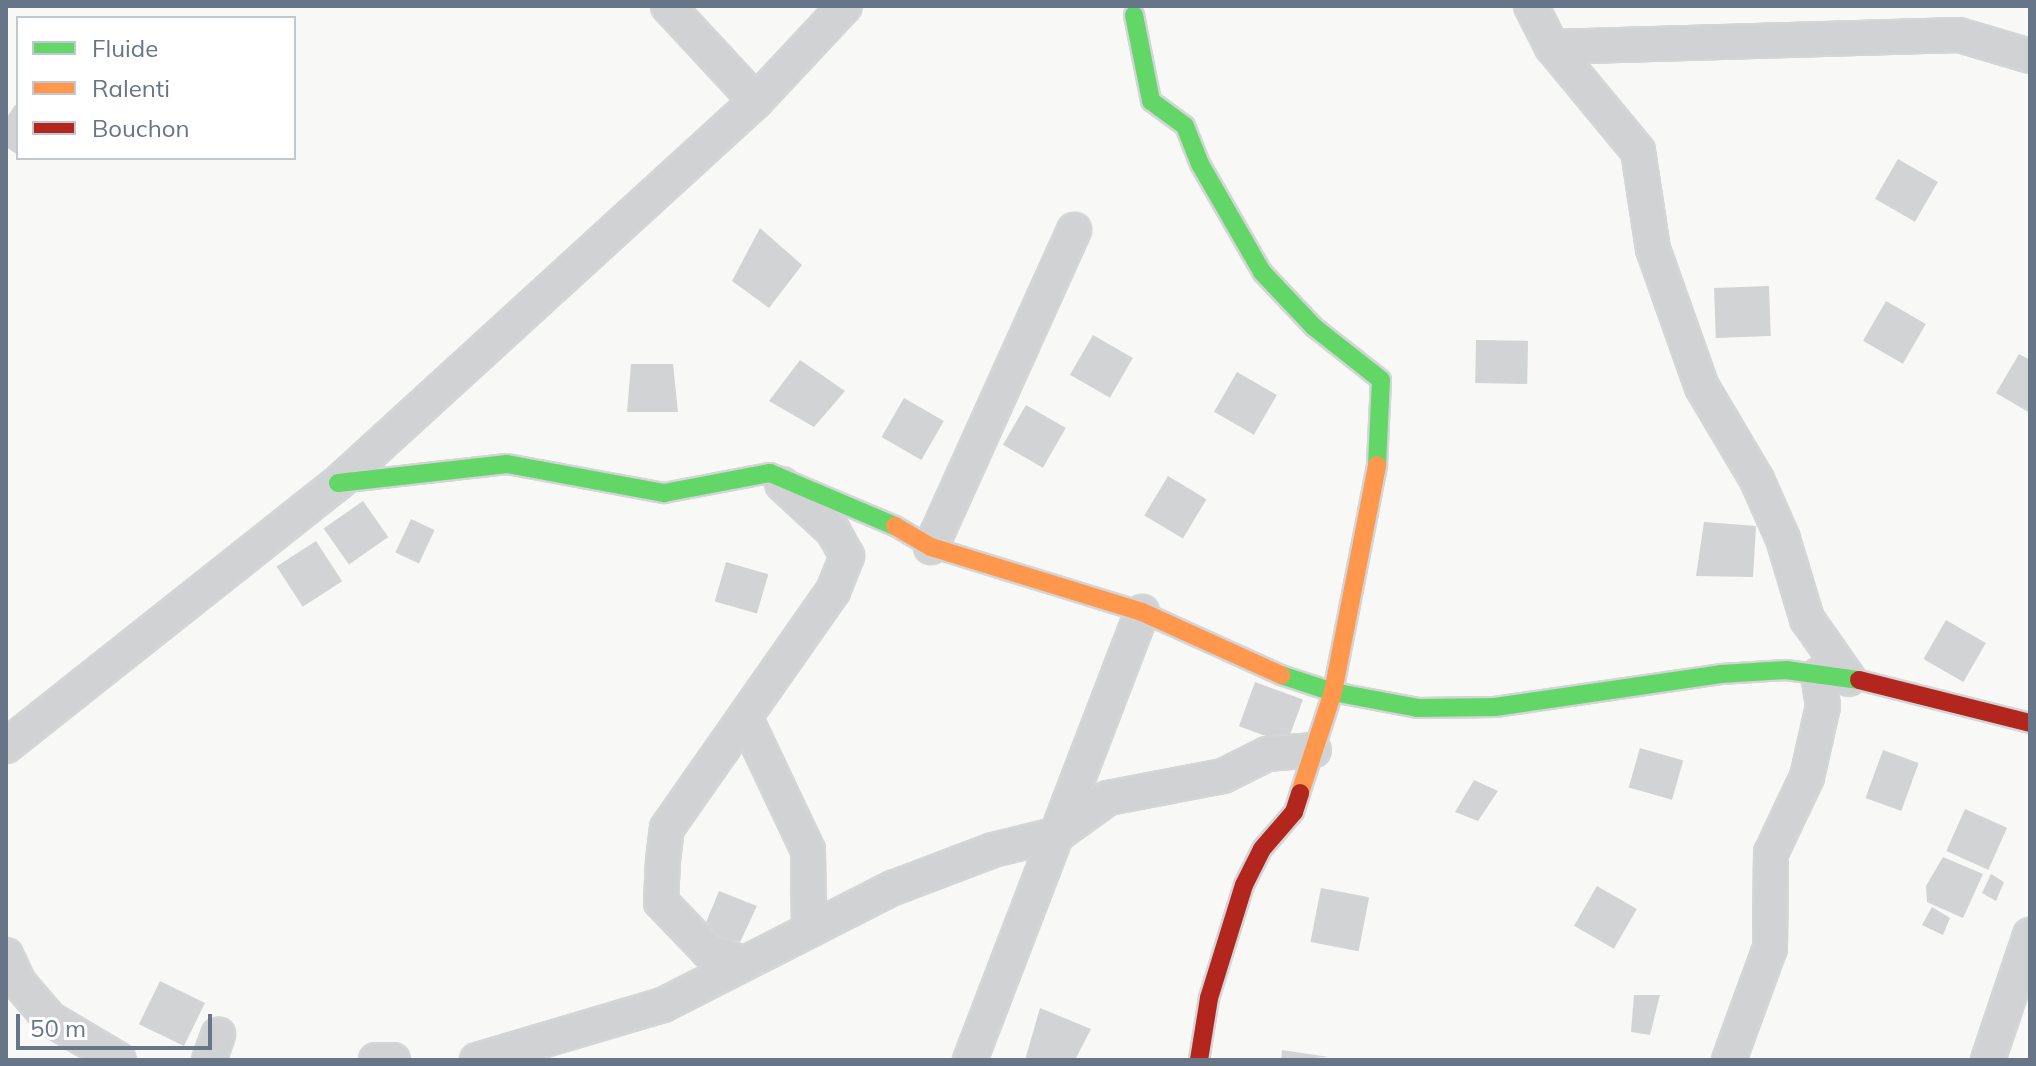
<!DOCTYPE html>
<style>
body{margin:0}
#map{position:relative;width:2036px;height:1066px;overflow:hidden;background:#f8f8f7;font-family:Mulish,sans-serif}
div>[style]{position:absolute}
.building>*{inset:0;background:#d2d3d4;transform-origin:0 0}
.roads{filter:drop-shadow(2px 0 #d3d5d6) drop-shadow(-2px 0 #d3d5d6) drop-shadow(0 2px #d3d5d6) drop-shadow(0 -2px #d3d5d6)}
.street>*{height:32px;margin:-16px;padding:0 16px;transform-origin:16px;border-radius:16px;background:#d1d2d3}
.fast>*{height:18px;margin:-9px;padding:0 9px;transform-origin:9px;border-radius:9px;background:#63d668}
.slow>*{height:18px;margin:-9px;padding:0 9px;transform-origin:9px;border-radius:9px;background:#ff974d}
.jam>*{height:18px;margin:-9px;padding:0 9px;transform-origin:9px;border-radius:9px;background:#b3261e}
span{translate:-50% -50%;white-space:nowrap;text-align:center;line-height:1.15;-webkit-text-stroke:8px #fff;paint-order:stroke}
.frame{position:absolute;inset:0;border:8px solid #667588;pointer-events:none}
.legend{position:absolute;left:16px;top:16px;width:280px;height:144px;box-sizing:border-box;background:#fff;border:2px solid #c2c8cf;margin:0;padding:10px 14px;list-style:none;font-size:24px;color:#667588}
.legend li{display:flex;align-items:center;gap:16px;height:40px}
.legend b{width:40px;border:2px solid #c2c8cf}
.scale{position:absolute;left:16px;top:1014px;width:196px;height:36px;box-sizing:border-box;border:4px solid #667588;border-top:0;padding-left:10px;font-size:24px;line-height:28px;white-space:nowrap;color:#667588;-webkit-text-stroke:6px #fff;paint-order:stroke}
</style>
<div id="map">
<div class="building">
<i style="clip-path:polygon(15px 105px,18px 106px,18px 155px,6px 147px,6px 119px)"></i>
<i style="left:1898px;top:159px;width:46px;height:46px;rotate:30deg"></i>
<i style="clip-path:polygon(760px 228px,802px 265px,769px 308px,732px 281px)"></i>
<i style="left:1769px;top:286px;width:50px;height:55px;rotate:88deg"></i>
<i style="left:1886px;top:301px;width:46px;height:46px;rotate:30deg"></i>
<i style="left:1093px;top:335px;width:46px;height:46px;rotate:30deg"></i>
<i style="left:1476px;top:340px;width:52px;height:43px;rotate:1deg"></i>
<i style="clip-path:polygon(2019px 354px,2030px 360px,2030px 413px,1996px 393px)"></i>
<i style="clip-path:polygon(800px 360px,845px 391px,814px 427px,769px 401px)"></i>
<i style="clip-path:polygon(631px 364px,673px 364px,678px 412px,627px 412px)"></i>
<i style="left:1237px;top:372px;width:46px;height:46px;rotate:30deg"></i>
<i style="left:904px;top:398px;width:46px;height:45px;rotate:30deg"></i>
<i style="left:1026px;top:405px;width:46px;height:46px;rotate:30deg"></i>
<i style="left:1168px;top:476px;width:45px;height:46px;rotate:31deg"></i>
<i style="left:363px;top:501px;width:44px;height:48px;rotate:55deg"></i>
<i style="left:411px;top:519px;width:26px;height:37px;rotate:25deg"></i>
<i style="clip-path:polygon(1704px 522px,1756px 526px,1753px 577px,1696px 576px)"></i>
<i style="left:316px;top:541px;width:48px;height:47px;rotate:57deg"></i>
<i style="left:726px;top:562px;width:44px;height:41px;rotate:16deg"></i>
<i style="left:1946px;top:620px;width:46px;height:45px;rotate:30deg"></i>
<i style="left:1255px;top:682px;width:51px;height:47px;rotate:20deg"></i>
<i style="left:1640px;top:748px;width:45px;height:41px;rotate:16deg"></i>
<i style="left:1883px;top:750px;width:38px;height:51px;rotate:20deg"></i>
<i style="clip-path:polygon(1474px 780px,1498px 791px,1478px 821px,1455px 812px)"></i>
<i style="left:1965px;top:809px;width:46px;height:46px;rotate:24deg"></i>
<i style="clip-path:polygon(1943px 857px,1983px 874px,1963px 918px,1927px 902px,1926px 886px)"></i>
<i style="clip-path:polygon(1991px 874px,2004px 882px,1996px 901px,1982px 893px)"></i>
<i style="left:1597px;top:886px;width:46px;height:46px;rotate:30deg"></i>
<i style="left:1321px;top:888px;width:49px;height:55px;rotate:11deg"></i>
<i style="clip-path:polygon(719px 891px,757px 906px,740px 942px,702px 932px)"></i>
<i style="clip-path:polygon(1932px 907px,1950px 918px,1943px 935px,1922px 925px)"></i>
<i style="left:160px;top:981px;width:50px;height:48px;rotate:26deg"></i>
<i style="clip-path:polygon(1634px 995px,1660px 995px,1650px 1035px,1631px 1032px)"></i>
<i style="clip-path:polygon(1040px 1008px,1091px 1029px,1075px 1060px,1025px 1060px)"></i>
<i style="clip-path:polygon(1282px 1050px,1329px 1057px,1281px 1060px)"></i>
</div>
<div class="roads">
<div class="street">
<i style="left:668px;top:6px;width:129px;rotate:47.2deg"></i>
<i style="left:1531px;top:6px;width:46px;rotate:62.9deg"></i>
<i style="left:1552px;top:47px;width:135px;rotate:50.4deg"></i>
<i style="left:1638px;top:151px;width:99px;rotate:81.3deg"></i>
<i style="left:1653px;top:249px;width:146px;rotate:70.5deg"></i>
<i style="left:1702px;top:387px;width:108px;rotate:59.4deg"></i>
<i style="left:1757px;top:480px;width:64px;rotate:66.2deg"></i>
<i style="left:1783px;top:539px;width:84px;rotate:73.3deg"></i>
<i style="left:1807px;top:619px;width:73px;rotate:55deg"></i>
<i style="left:1552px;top:47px;width:407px;rotate:-1.7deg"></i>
<i style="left:1959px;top:35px;width:74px;rotate:16.5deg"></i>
<i style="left:931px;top:547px;width:348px;rotate:-65.7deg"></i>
<i style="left:745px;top:717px;width:147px;rotate:64.7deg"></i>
<i style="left:808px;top:850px;width:77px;rotate:89.3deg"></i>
<i style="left:6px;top:746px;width:424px;rotate:-38.4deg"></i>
<i style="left:338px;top:483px;width:566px;rotate:-42.42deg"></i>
<i style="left:756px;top:101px;width:130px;rotate:-46.9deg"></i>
<i style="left:6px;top:955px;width:31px;rotate:65deg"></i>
<i style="left:19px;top:983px;width:48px;rotate:49.3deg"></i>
<i style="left:50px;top:1019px;width:80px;rotate:30.7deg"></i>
<i style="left:740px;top:962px;width:34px;rotate:-161deg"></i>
<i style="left:708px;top:951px;width:68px;rotate:-133.8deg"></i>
<i style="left:661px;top:902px;width:42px;rotate:-87.3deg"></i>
<i style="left:663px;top:860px;width:32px;rotate:-83deg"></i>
<i style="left:667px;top:828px;width:289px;rotate:-55deg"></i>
<i style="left:833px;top:591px;width:38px;rotate:-68deg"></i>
<i style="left:847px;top:556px;width:29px;rotate:-119deg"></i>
<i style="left:833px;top:531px;width:69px;rotate:-137.3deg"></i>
<i style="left:209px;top:1060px;width:27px;rotate:-70deg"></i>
<i style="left:376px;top:1060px;width:17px"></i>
<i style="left:477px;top:1060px;width:194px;rotate:-16.5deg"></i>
<i style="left:663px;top:1005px;width:258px;rotate:-27deg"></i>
<i style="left:893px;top:888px;width:107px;rotate:-20.8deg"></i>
<i style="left:993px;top:850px;width:67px;rotate:-13.8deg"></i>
<i style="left:1058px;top:834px;width:62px;rotate:-35.8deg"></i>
<i style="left:1108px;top:798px;width:117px;rotate:-10.8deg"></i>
<i style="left:1223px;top:776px;width:49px;rotate:-26.6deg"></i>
<i style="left:1267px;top:754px;width:47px;rotate:-4.9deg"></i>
<i style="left:970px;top:1060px;width:480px;rotate:-69deg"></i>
<i style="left:1729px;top:1060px;width:119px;rotate:-69.9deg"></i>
<i style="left:1770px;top:948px;width:95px;rotate:-89.4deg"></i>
<i style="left:1771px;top:853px;width:84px;rotate:-64.7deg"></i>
<i style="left:1807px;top:777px;width:73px;rotate:-77.3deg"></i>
<i style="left:1823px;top:706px;width:31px;rotate:-99deg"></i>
<i style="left:1988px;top:1060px;width:132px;rotate:-71.4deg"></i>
</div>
<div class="fast">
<i style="left:1134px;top:15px;width:88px;rotate:78.8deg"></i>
<i style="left:1151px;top:101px;width:42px;rotate:36.3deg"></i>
<i style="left:1185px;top:126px;width:41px;rotate:68.5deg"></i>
<i style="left:1200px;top:164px;width:125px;rotate:60.1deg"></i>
<i style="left:1262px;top:272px;width:76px;rotate:46.6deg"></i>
<i style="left:1314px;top:327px;width:85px;rotate:38.3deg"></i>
<i style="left:1381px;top:380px;width:85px;rotate:92.7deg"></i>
<i style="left:338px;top:483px;width:170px;rotate:-6.4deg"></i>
<i style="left:507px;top:464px;width:160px;rotate:10.5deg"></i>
<i style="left:664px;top:493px;width:108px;rotate:-10.7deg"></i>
<i style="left:770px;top:473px;width:136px;rotate:23deg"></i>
<i style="left:1281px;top:675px;width:55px;rotate:18.1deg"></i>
<i style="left:1333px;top:692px;width:86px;rotate:10.7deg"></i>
<i style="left:1418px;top:708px;width:77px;rotate:-0.7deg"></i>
<i style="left:1495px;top:707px;width:228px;rotate:-8.3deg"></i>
<i style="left:1721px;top:674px;width:65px;rotate:-3.5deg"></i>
<i style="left:1786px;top:670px;width:74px;rotate:7.8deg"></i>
</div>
<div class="slow">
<i style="left:895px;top:526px;width:42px;rotate:30.3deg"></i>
<i style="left:931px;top:547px;width:221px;rotate:17.1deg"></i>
<i style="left:1142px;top:612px;width:153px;rotate:24.4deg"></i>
<i style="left:1300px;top:793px;width:106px;rotate:-71.9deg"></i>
<i style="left:1333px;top:692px;width:231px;rotate:-79deg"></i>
</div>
<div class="jam">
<i style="left:1859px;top:680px;width:176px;rotate:14.1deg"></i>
<i style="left:1199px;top:1060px;width:63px;rotate:-80.8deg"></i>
<i style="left:1209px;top:998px;width:118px;rotate:-72.8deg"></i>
<i style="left:1244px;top:885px;width:40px;rotate:-63.4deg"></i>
<i style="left:1262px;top:849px;width:49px;rotate:-49.1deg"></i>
<i style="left:1294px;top:812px;width:20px;rotate:-72deg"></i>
</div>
</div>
<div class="frame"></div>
<ul class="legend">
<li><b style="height:10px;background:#63d668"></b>Fluide</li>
<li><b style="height:10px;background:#ff974d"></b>Ralenti</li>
<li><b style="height:10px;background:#b3261e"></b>Bouchon</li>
</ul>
<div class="scale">50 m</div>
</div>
